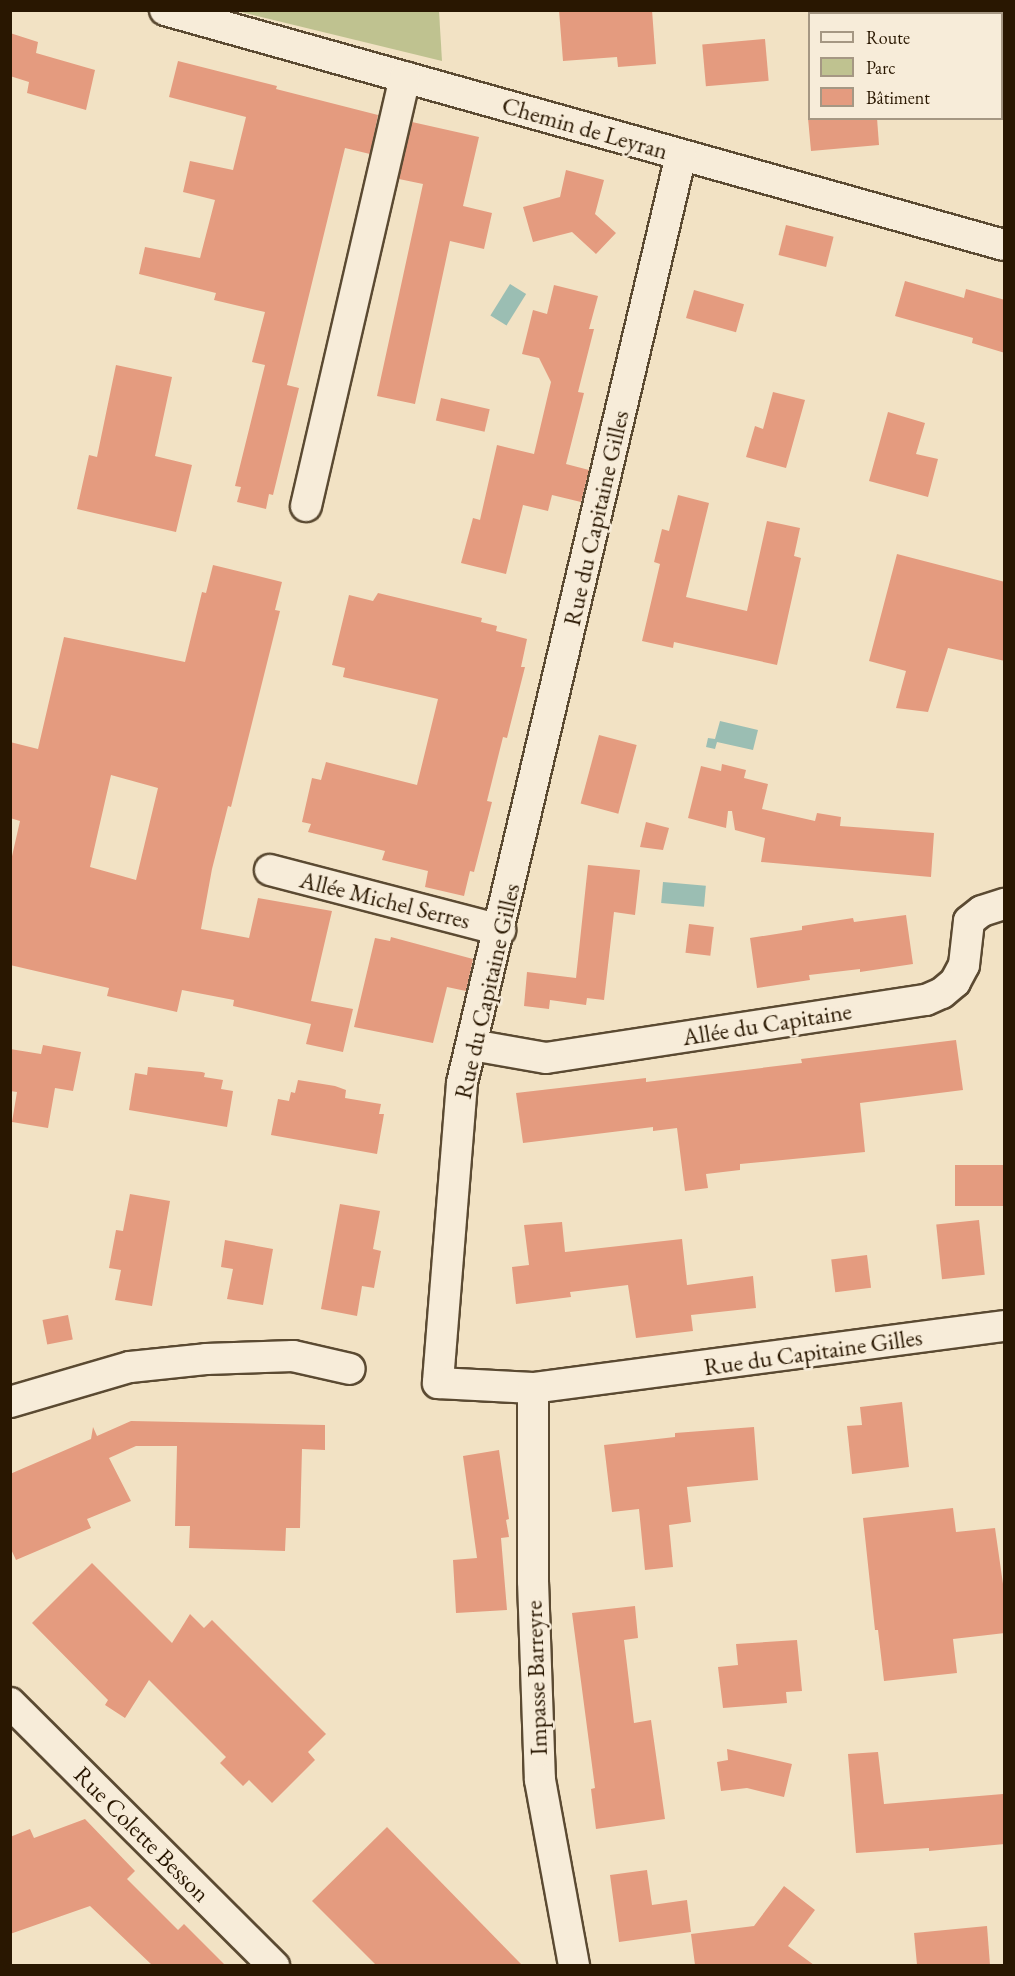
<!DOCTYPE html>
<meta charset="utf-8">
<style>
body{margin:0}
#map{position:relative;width:1015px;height:1976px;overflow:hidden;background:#f2e2c4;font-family:"EB Garamond",serif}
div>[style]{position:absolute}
.green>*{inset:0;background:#bfc290}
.water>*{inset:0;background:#9bbeb3;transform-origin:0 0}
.building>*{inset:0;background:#e49b7f;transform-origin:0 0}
.roads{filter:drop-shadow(2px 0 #5b4a32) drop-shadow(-2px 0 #5b4a32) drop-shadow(0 2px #5b4a32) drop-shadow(0 -2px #5b4a32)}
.street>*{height:30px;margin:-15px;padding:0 15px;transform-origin:15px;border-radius:15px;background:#f7ecd9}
span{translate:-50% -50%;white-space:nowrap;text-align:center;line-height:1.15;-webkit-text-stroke:5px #f7ecd9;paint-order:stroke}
.street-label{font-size:24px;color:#291701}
.frame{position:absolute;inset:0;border:12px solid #291701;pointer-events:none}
.legend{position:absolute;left:808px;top:12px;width:195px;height:108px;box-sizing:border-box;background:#f7ecd9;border:2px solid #a59783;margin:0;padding:8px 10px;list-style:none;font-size:18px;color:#291701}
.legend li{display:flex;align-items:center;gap:12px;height:30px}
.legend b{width:30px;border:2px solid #a59783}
</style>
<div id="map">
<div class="green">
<i style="clip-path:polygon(237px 11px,439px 11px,442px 61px)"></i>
</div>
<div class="water">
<i style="left:510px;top:284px;width:19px;height:37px;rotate:32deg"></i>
<i style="clip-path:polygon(720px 721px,758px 730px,753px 750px,717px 742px,715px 749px,706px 747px,708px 738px,715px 739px)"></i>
<i style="left:663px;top:882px;width:43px;height:21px;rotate:5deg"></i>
</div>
<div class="building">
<i style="clip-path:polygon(559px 10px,652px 10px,656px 64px,618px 67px,617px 57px,563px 61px)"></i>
<i style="clip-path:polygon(10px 33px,38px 42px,36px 53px,95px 70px,86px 110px,27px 93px,29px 82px,10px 76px)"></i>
<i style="left:765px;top:39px;width:42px;height:63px;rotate:85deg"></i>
<i style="clip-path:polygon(178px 61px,277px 86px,276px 89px,378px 115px,370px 154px,345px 148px,287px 385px,299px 388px,273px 495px,269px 494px,266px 509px,237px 502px,241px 487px,235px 486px,265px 365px,252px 362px,265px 312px,214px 300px,216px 293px,139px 274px,145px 247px,200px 258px,215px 200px,183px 192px,190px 161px,233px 170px,246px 117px,169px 97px)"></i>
<i style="clip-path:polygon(808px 118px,877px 118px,879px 145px,811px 151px)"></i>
<i style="clip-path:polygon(412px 122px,479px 137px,463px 206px,492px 213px,484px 249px,450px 241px,415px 404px,377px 396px,423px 184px,399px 179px)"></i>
<i style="clip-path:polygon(566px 170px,604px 180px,595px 214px,616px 233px,596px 254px,572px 232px,533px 242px,523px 207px,560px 197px)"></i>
<i style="left:786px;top:225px;width:49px;height:31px;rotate:14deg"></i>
<i style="clip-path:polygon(905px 281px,964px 298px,966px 289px,1005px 300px,1005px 353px,972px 343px,973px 338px,895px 316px)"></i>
<i style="clip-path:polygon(554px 285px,598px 296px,589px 329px,594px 329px,578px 392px,584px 393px,566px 464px,589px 470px,581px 502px,552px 495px,548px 511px,523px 505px,506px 574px,461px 563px,473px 518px,480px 520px,497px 445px,534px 454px,551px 382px,539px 358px,522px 354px,533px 310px,547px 314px)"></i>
<i style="left:694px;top:290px;width:52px;height:29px;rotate:16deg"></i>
<i style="clip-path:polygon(116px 365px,172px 377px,155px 456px,192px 465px,176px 532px,77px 509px,89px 455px,97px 457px)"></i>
<i style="clip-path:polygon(773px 392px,805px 400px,786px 468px,746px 457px,755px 426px,763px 429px)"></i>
<i style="left:441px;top:398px;width:50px;height:23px;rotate:13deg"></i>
<i style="clip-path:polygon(888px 412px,925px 423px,916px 454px,938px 459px,928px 497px,869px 481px)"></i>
<i style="clip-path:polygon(678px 495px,709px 503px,686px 597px,747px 611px,767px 521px,800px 528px,794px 556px,801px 558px,777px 665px,674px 642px,673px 648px,642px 641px,660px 564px,654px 562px,662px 529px,669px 531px)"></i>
<i style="clip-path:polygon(897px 554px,1005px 582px,1005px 661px,948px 648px,928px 712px,896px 708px,906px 671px,869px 661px)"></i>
<i style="clip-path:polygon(evenodd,213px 565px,282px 582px,275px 610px,280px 611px,231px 807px,228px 806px,212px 869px,201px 929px,249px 938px,258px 898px,332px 911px,311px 1001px,353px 1009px,343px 1052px,306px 1044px,311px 1024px,233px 1006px,234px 1000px,182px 990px,177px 1012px,107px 996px,109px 988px,10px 965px,10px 865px,20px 821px,10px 818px,10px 742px,38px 749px,64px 637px,185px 662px,202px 592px,206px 593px,213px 565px,111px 775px,158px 788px,136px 880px,90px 867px,111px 775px)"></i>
<i style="clip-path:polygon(378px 593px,482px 618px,481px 622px,497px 626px,496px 631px,527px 639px,521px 667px,525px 667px,507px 738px,503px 737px,487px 801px,492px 802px,474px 872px,470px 871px,464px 896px,425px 887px,428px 871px,382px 860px,385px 851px,308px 832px,311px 824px,302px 822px,312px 778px,321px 780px,326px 762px,417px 785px,438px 699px,343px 677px,345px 668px,332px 665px,349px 595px,373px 601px)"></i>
<i style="left:599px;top:735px;width:39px;height:71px;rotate:15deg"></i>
<i style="clip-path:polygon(722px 764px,746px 770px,744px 778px,768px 784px,762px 809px,815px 821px,817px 813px,841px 817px,840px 826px,934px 833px,931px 877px,761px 862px,765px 838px,735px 830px,732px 811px,728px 811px,726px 828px,688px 818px,701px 766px,721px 771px)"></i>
<i style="clip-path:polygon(646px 822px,669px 828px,663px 850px,640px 847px)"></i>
<i style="clip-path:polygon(588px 865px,640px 870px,635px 915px,614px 912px,604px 1000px,587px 998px,586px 1005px,550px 1000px,549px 1009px,524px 1006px,527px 972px,576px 978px)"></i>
<i style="clip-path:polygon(906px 915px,913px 964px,860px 972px,860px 969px,809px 975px,810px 980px,757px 988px,750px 938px,802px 930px,802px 926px,827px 922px,853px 918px,854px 922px)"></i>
<i style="left:689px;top:924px;width:25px;height:29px;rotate:7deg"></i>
<i style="clip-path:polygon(391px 937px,473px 959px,466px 991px,447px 987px,433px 1043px,354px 1027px,375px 938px,390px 941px)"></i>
<i style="clip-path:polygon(956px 1040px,963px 1090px,860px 1103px,865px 1152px,740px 1164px,740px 1170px,706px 1174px,708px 1188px,685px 1191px,677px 1128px,653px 1131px,653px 1127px,523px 1143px,516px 1093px,646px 1078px,646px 1082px,802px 1063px,801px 1059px)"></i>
<i style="clip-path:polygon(43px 1045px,81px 1052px,73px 1091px,55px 1088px,48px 1128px,12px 1122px,17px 1092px,10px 1091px,10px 1049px,41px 1054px)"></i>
<i style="clip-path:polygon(148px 1067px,202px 1072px,205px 1073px,204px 1077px,223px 1080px,221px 1089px,233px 1091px,227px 1127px,129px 1110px,135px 1073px,147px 1075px)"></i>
<i style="clip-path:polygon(298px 1080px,335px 1086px,346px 1090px,345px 1098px,381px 1104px,379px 1114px,384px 1114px,377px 1154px,271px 1135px,278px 1099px,289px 1101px,291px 1092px,295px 1093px)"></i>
<i style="left:1004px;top:1165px;width:41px;height:49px;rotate:90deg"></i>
<i style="clip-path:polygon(130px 1194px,170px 1201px,152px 1306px,115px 1300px,121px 1270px,109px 1268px,116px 1230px,123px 1231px)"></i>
<i style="clip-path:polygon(340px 1204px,380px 1211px,373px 1249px,381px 1251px,374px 1288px,362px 1286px,357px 1316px,321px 1309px)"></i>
<i style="left:979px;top:1220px;width:55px;height:43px;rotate:84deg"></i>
<i style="clip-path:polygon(562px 1222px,565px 1252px,682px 1239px,687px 1285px,753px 1276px,756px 1308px,691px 1315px,693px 1331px,636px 1338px,628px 1285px,570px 1292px,571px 1297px,516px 1304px,512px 1267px,529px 1265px,524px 1225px)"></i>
<i style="clip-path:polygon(225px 1240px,273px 1249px,263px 1305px,227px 1299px,233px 1269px,221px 1267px)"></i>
<i style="left:867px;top:1255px;width:33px;height:36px;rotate:83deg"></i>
<i style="left:68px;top:1315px;width:25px;height:26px;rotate:79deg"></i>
<i style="clip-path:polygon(902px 1402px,909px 1467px,852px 1474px,847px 1426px,862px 1425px,860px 1407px)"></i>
<i style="clip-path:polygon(131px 1421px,325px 1425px,325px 1450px,302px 1449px,300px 1528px,286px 1528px,285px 1551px,189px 1548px,190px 1526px,175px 1526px,177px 1446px,136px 1446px,109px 1458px,131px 1501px,87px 1519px,91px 1528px,16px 1560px,10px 1547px,10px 1474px,91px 1439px,93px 1427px,97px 1436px)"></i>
<i style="clip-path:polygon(754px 1427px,758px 1480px,687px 1487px,691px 1522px,669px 1525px,673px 1567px,645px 1570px,639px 1509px,612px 1512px,604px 1445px,675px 1437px,675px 1433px)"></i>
<i style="clip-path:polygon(499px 1450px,509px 1519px,506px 1520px,509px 1537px,501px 1538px,507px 1610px,456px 1613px,453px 1560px,477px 1558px,463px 1456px)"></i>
<i style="clip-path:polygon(953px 1508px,956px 1532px,995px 1528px,1005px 1598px,1005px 1633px,953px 1639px,957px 1673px,884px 1681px,878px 1630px,875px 1630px,863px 1518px)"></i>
<i style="clip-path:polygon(92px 1563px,172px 1643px,190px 1614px,204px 1628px,212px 1620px,326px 1734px,308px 1752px,315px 1760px,272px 1803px,249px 1780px,243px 1786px,220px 1763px,226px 1757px,149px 1680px,125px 1718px,105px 1705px,108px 1700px,32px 1623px)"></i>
<i style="clip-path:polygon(635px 1606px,638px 1638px,624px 1640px,634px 1723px,651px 1720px,665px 1819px,596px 1829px,591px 1789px,595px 1788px,572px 1613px)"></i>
<i style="clip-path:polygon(797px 1640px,802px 1691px,786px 1692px,787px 1703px,723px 1708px,718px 1667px,738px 1665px,736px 1644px)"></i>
<i style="clip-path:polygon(727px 1749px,792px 1764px,784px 1797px,747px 1788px,721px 1791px,717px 1762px,728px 1760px)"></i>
<i style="clip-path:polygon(878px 1752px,884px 1804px,1003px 1794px,1005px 1844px,929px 1851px,929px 1848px,856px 1853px,848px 1754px)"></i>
<i style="clip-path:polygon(85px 1819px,135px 1871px,127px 1879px,178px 1930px,184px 1924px,225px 1965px,152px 1965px,90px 1906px,10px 1934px,10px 1837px,30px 1829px,34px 1838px)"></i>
<i style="clip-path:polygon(387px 1827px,522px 1965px,376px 1965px,312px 1901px)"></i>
<i style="clip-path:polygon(647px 1870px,652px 1905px,687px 1900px,691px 1932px,619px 1942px,610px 1875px)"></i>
<i style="clip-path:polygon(784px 1886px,815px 1910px,788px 1946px,814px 1965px,695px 1965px,691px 1934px,754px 1926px)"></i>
<i style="clip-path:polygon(987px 1926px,990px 1965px,917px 1965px,914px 1933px)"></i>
</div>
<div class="roads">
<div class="street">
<i style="left:165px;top:10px;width:871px;rotate:15.65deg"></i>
<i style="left:681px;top:155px;width:953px;rotate:103.28deg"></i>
<i style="left:462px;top:1083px;width:301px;rotate:94.6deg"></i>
<i style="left:438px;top:1383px;width:95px;rotate:3deg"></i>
<i style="left:533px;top:1388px;width:475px;rotate:-7.5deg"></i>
<i style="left:306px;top:506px;width:440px;rotate:-77deg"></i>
<i style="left:270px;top:870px;width:238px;rotate:14.6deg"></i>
<i style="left:472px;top:1045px;width:75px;rotate:10deg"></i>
<i style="left:546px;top:1058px;width:384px;rotate:-8.7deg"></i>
<i style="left:926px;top:1000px;width:17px;rotate:-24deg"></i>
<i style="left:942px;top:993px;width:17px;rotate:-40deg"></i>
<i style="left:955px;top:982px;width:19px;rotate:-62deg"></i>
<i style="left:964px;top:965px;width:44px;rotate:-83.5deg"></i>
<i style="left:969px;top:921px;width:16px;rotate:-38deg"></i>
<i style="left:982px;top:911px;width:23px;rotate:-18deg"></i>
<i style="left:533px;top:1388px;width:193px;rotate:90deg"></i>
<i style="left:533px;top:1581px;width:199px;rotate:88deg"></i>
<i style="left:540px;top:1780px;width:189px;rotate:79.6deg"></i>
<i style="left:10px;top:1402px;width:125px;rotate:-16.3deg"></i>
<i style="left:130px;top:1367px;width:76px;rotate:-6deg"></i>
<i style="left:206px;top:1359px;width:87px;rotate:-2deg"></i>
<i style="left:293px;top:1356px;width:58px;rotate:12.8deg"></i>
<i style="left:10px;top:1703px;width:373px;rotate:44.9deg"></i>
</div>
</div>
<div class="street-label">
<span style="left:585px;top:128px;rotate:16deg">Chemin de Leyran</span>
<span style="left:596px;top:518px;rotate:-77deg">Rue du Capitaine Gilles</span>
<span style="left:385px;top:900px;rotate:14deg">Allée Michel Serres</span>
<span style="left:487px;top:991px;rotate:-77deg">Rue du Capitaine Gilles</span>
<span style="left:767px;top:1024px;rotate:-9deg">Allée du Capitaine</span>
<span style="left:813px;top:1352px;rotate:-8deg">Rue du Capitaine Gilles</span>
<span style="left:536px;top:1678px;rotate:-92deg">Impasse Barreyre</span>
<span style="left:142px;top:1834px;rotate:45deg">Rue Colette Besson</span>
</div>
<div class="frame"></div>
<ul class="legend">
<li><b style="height:8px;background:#f7ecd9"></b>Route</li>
<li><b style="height:16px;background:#bfc290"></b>Parc</li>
<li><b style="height:16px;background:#e49b7f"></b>Bâtiment</li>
</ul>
</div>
